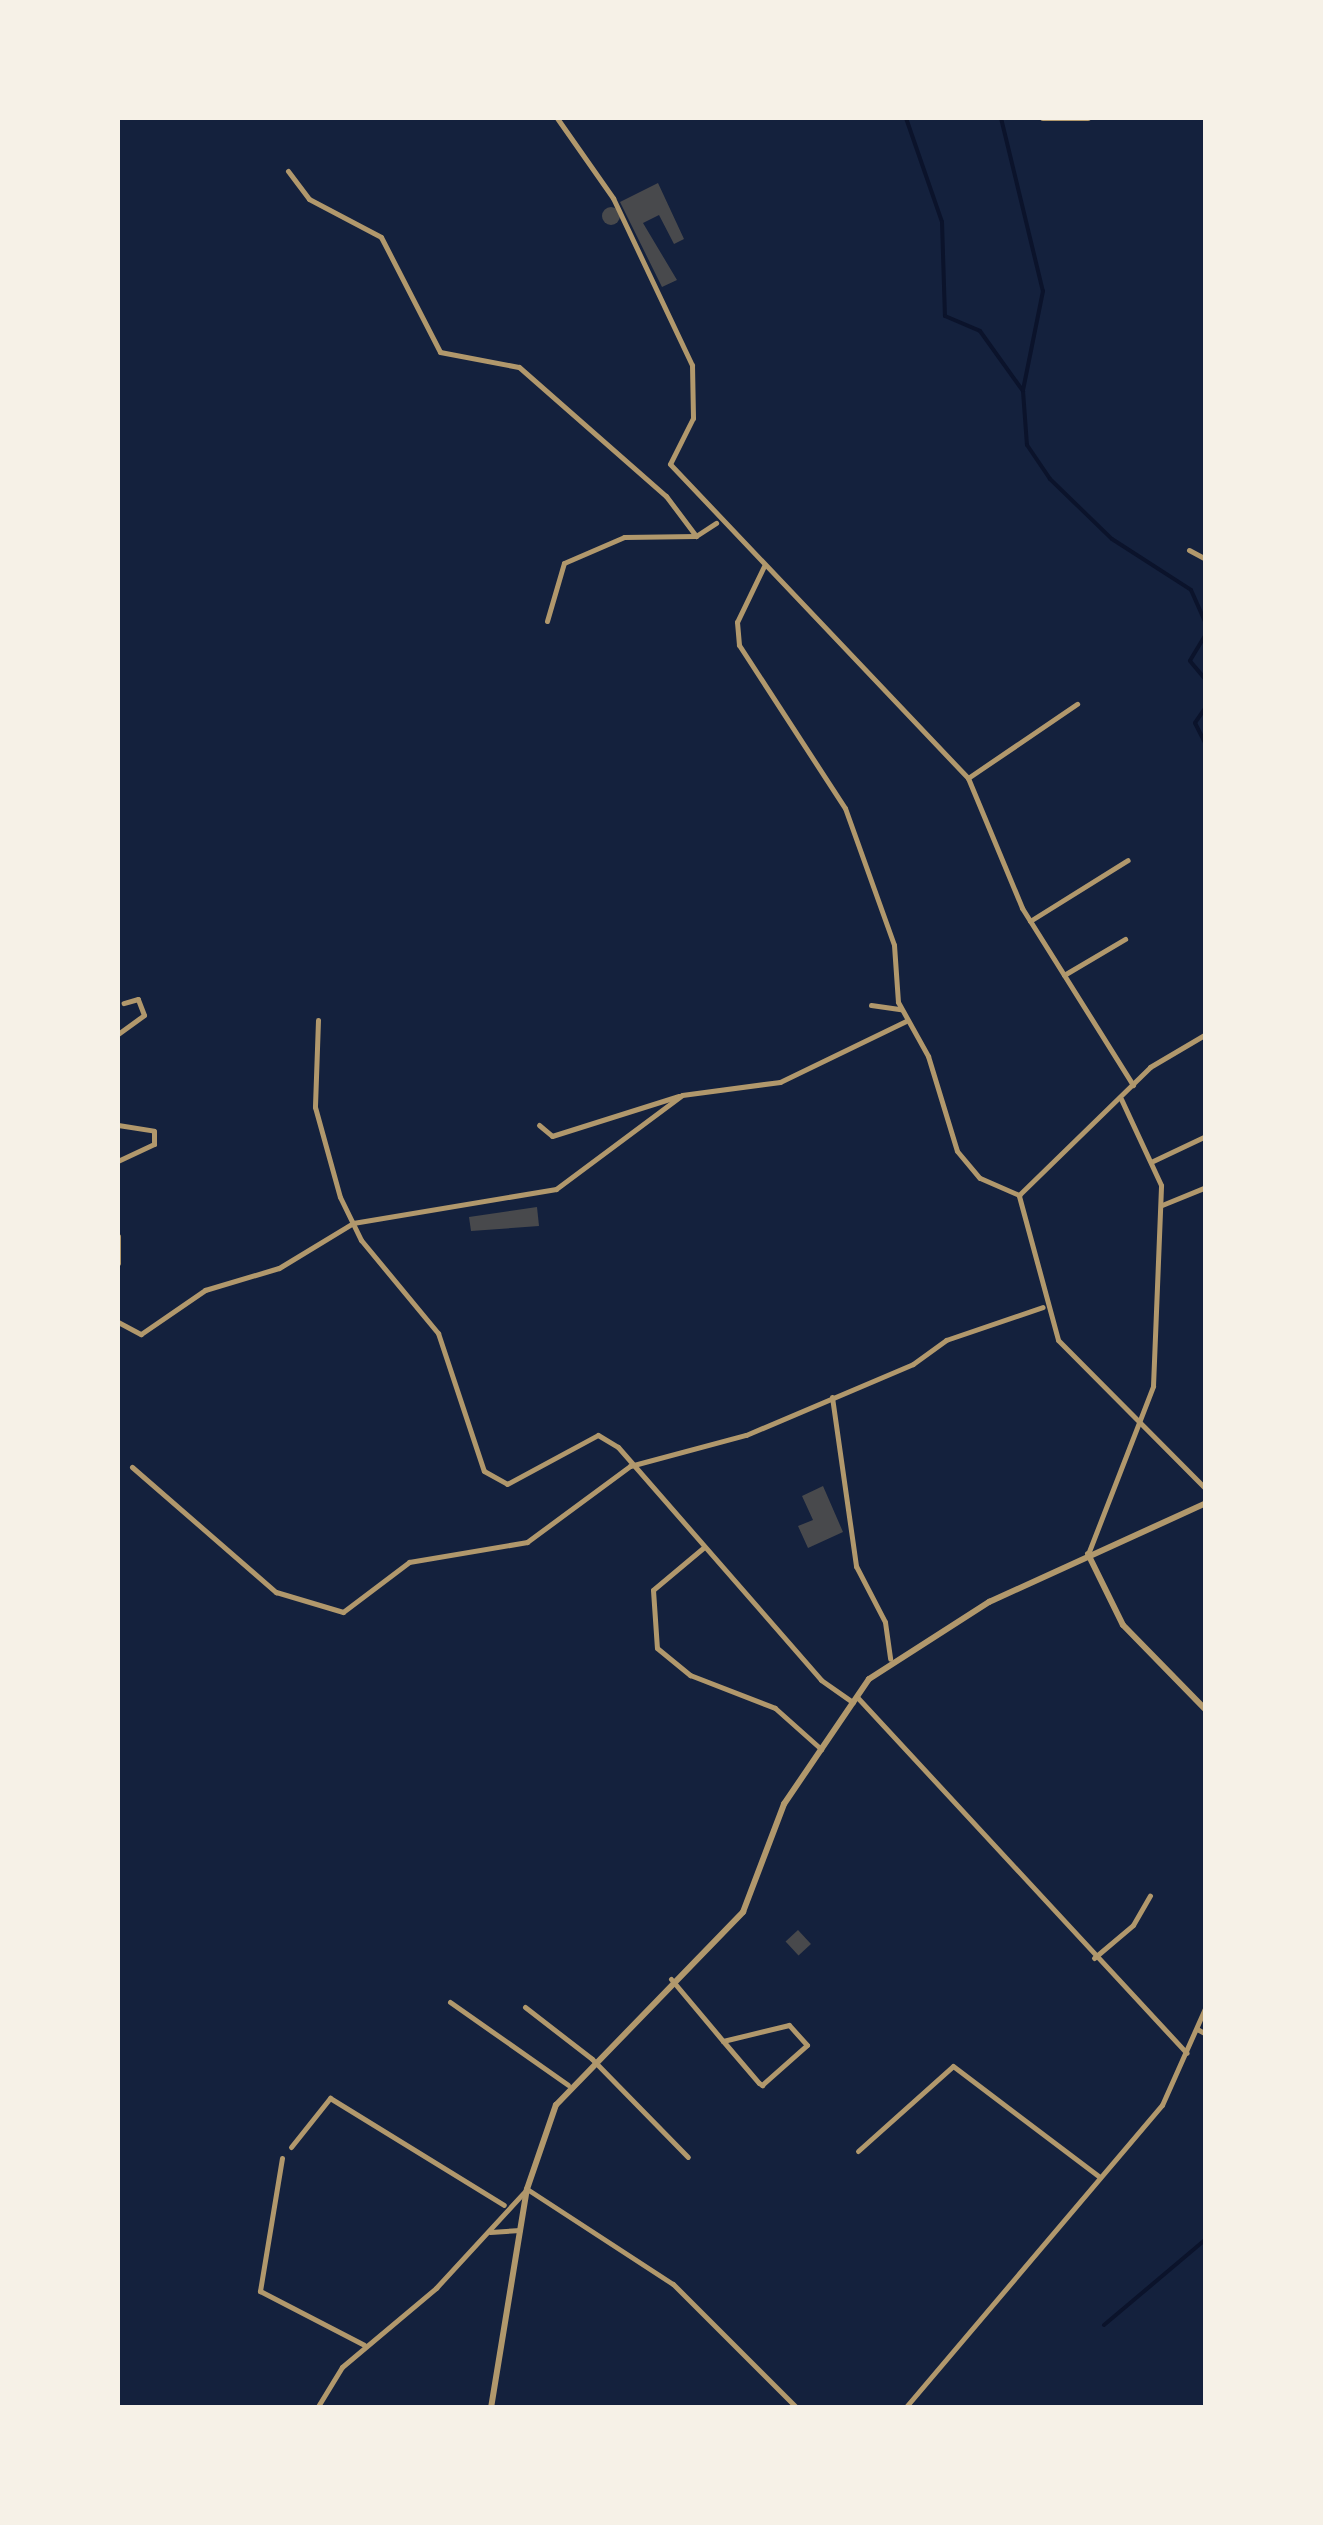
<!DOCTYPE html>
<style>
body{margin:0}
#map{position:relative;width:1323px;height:2525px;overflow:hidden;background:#14213d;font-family:Cabin,sans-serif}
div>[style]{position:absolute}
.stream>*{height:4px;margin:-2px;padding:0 2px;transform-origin:2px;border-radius:2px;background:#0b132b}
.building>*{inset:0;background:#48494c;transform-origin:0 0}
.round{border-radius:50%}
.minor>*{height:5px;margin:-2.5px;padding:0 2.5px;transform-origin:2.5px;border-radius:2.5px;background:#b1986c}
.tertiary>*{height:6px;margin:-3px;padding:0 3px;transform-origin:3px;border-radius:3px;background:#b1986c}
span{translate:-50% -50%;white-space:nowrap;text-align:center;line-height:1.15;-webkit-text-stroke:8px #f6f1e7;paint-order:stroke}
.frame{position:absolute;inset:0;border:120px solid #f6f1e7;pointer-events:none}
</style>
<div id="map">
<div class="stream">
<i style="left:906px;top:118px;width:110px;rotate:70.9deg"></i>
<i style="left:942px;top:222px;width:94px;rotate:88.2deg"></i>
<i style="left:945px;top:316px;width:38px;rotate:23deg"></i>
<i style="left:980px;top:331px;width:74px;rotate:54.4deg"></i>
<i style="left:1023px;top:391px;width:54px;rotate:85.8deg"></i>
<i style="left:1027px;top:445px;width:41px;rotate:55.9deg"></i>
<i style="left:1050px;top:479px;width:86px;rotate:44.1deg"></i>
<i style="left:1112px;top:539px;width:94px;rotate:32.8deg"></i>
<i style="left:1191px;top:590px;width:36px;rotate:66deg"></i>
<i style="left:1001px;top:118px;width:178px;rotate:76.4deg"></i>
<i style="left:1043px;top:291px;width:101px;rotate:101.4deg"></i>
<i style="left:1206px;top:634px;width:31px;rotate:121deg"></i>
<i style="left:1190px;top:661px;width:25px;rotate:50deg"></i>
<i style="left:1206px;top:707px;width:19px;rotate:125deg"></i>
<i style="left:1195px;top:723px;width:25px;rotate:63deg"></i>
<i style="left:1104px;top:2325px;width:133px;rotate:-40.1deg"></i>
</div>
<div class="building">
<i style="clip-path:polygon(658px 183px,684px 239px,674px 244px,659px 215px,643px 223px,677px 280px,662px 287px,620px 202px)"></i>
<i class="round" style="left:602px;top:207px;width:18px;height:18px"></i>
<i style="clip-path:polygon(537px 1207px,539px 1226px,471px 1231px,469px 1217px)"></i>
<i style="clip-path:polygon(823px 1486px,843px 1532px,808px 1548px,798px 1526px,813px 1520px,802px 1496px)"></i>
<i style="left:798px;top:1930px;width:19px;height:17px;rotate:47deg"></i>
</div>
<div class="minor">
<i style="left:557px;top:118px;width:98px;rotate:55deg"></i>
<i style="left:613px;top:198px;width:185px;rotate:64.7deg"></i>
<i style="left:692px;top:365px;width:53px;rotate:88.9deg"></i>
<i style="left:693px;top:418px;width:51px;rotate:116.6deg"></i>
<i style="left:670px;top:464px;width:433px;rotate:46.5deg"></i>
<i style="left:968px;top:778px;width:141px;rotate:67.4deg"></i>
<i style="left:1022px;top:908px;width:209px;rotate:57.9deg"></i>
<i style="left:288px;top:171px;width:35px;rotate:53deg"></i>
<i style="left:309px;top:199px;width:81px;rotate:27.8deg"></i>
<i style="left:381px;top:237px;width:129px;rotate:62.8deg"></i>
<i style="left:440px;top:352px;width:80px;rotate:10.8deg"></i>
<i style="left:519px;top:367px;width:196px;rotate:41.3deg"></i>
<i style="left:666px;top:496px;width:50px;rotate:53.1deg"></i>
<i style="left:1189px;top:550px;width:19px;rotate:28deg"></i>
<i style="left:764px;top:566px;width:62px;rotate:115.7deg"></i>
<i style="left:737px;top:622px;width:23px;rotate:85deg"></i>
<i style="left:739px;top:645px;width:194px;rotate:57deg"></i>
<i style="left:845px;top:808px;width:145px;rotate:70.3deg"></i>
<i style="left:894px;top:945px;width:57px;rotate:86deg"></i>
<i style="left:898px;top:1002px;width:62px;rotate:60.9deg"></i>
<i style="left:928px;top:1056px;width:99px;rotate:73deg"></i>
<i style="left:957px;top:1151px;width:35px;rotate:50deg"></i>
<i style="left:980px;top:1178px;width:43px;rotate:23.6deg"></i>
<i style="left:547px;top:621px;width:60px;rotate:-73.7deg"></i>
<i style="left:564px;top:563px;width:65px;rotate:-23.4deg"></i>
<i style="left:624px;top:537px;width:72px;rotate:-0.8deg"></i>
<i style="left:696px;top:536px;width:24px;rotate:-33deg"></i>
<i style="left:968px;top:778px;width:132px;rotate:-34.2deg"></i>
<i style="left:1030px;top:921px;width:115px;rotate:-31.9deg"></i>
<i style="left:1064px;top:975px;width:71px;rotate:-30.5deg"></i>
<i style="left:871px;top:1005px;width:30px;rotate:8deg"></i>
<i style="left:318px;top:1020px;width:87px;rotate:92deg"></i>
<i style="left:315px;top:1107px;width:93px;rotate:74.5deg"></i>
<i style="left:340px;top:1197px;width:48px;rotate:64deg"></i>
<i style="left:361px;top:1240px;width:121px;rotate:50.4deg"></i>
<i style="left:438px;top:1333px;width:145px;rotate:71.6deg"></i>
<i style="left:484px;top:1471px;width:26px;rotate:29deg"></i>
<i style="left:507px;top:1484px;width:103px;rotate:-28.3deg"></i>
<i style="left:598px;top:1435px;width:23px;rotate:31deg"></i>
<i style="left:618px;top:1447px;width:309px;rotate:48.9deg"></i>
<i style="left:821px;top:1680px;width:39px;rotate:35deg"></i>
<i style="left:118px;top:1034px;width:32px;rotate:-36deg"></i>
<i style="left:144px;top:1015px;width:17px;rotate:-111deg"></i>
<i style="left:138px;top:999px;width:15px;rotate:164deg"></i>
<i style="left:118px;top:1125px;width:36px;rotate:9deg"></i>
<i style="left:154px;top:1131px;width:13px;rotate:90deg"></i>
<i style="left:154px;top:1144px;width:40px;rotate:155deg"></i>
<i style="left:539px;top:1125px;width:17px;rotate:40deg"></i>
<i style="left:552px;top:1136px;width:133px;rotate:-17.5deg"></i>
<i style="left:1153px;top:1161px;width:59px;rotate:-25.3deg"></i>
<i style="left:1019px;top:1195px;width:183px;rotate:-44.3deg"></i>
<i style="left:1150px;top:1067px;width:65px;rotate:-30.5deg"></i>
<i style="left:1019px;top:1196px;width:149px;rotate:74.8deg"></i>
<i style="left:1058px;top:1340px;width:210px;rotate:45.2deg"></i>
<i style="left:1162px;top:1205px;width:48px;rotate:-22.2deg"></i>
<i style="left:118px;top:1236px;width:27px;rotate:90deg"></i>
<i style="left:118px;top:1322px;width:26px;rotate:28deg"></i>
<i style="left:141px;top:1334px;width:78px;rotate:-34.5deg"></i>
<i style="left:205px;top:1290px;width:77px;rotate:-16.6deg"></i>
<i style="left:279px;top:1268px;width:87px;rotate:-31.3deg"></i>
<i style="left:353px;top:1223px;width:206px;rotate:-9.5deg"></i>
<i style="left:556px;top:1189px;width:157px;rotate:-36.7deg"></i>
<i style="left:682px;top:1095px;width:99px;rotate:-7.6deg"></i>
<i style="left:780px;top:1082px;width:140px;rotate:-25.8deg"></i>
<i style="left:832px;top:1397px;width:171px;rotate:81.9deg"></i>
<i style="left:856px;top:1566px;width:63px;rotate:62.6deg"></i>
<i style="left:885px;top:1622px;width:37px;rotate:82deg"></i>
<i style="left:132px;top:1467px;width:191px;rotate:41deg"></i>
<i style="left:276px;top:1592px;width:70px;rotate:16.6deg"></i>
<i style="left:343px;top:1612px;width:83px;rotate:-37.1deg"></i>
<i style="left:409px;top:1562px;width:120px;rotate:-9.6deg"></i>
<i style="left:527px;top:1542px;width:128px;rotate:-36.4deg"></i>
<i style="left:630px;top:1466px;width:120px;rotate:-15deg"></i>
<i style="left:746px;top:1435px;width:181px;rotate:-23deg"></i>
<i style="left:913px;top:1364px;width:41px;rotate:-36deg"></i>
<i style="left:946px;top:1340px;width:102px;rotate:-18.8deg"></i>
<i style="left:703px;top:1548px;width:65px;rotate:140deg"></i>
<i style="left:653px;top:1590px;width:58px;rotate:86.1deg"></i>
<i style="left:657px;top:1648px;width:43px;rotate:39.3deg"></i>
<i style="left:690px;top:1675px;width:91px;rotate:21.2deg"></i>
<i style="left:775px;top:1708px;width:62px;rotate:41.7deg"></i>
<i style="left:1088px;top:1554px;width:180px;rotate:-68.8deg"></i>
<i style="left:1153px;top:1386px;width:201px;rotate:-87.7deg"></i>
<i style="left:1161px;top:1185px;width:95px;rotate:-114.9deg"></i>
<i style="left:857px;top:1697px;width:485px;rotate:47.2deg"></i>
<i style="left:1094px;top:1958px;width:51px;rotate:-40.2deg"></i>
<i style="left:1133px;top:1925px;width:34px;rotate:-60deg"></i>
<i style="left:671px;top:1979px;width:81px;rotate:50deg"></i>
<i style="left:723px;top:2041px;width:55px;rotate:49.4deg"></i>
<i style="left:759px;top:2083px;width:4px;rotate:34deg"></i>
<i style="left:762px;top:2085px;width:60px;rotate:-41.6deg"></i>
<i style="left:807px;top:2045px;width:27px;rotate:-132deg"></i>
<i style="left:789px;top:2025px;width:68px;rotate:166.4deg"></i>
<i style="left:450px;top:2002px;width:144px;rotate:35.1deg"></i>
<i style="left:525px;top:2007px;width:85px;rotate:37.8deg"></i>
<i style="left:592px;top:2059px;width:137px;rotate:45.6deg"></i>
<i style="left:1197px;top:2029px;width:10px;rotate:29deg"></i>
<i style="left:291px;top:2147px;width:63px;rotate:-51.5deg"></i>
<i style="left:330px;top:2098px;width:204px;rotate:31.6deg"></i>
<i style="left:858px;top:2151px;width:127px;rotate:-41.8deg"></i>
<i style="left:953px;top:2066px;width:184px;rotate:37.1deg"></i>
<i style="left:282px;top:2158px;width:135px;rotate:99.4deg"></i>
<i style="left:260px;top:2291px;width:117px;rotate:27.4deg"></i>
<i style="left:490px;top:2232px;width:30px;rotate:-4deg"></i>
<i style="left:317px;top:2408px;width:48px;rotate:-58.6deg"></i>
<i style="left:342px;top:2367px;width:123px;rotate:-40deg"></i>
<i style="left:436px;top:2288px;width:134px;rotate:-47.4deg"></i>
<i style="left:527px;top:2189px;width:174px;rotate:33.1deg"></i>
<i style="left:673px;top:2284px;width:175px;rotate:45deg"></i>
<i style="left:905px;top:2408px;width:397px;rotate:-49.7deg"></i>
<i style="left:1162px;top:2105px;width:108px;rotate:-66deg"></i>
</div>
<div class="tertiary">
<i style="left:1043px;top:118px;width:45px"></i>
<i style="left:1088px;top:1554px;width:79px;rotate:63.8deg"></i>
<i style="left:1123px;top:1625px;width:119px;rotate:45.7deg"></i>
<i style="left:491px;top:2408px;width:222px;rotate:-80.7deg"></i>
<i style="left:527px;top:2189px;width:89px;rotate:-71deg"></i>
<i style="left:556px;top:2105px;width:269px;rotate:-45.9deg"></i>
<i style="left:743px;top:1912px;width:116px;rotate:-69.2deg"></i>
<i style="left:784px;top:1804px;width:151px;rotate:-55.8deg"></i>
<i style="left:869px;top:1679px;width:143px;rotate:-32.7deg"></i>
<i style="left:989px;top:1602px;width:239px;rotate:-24.5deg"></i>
</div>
<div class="frame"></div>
</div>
